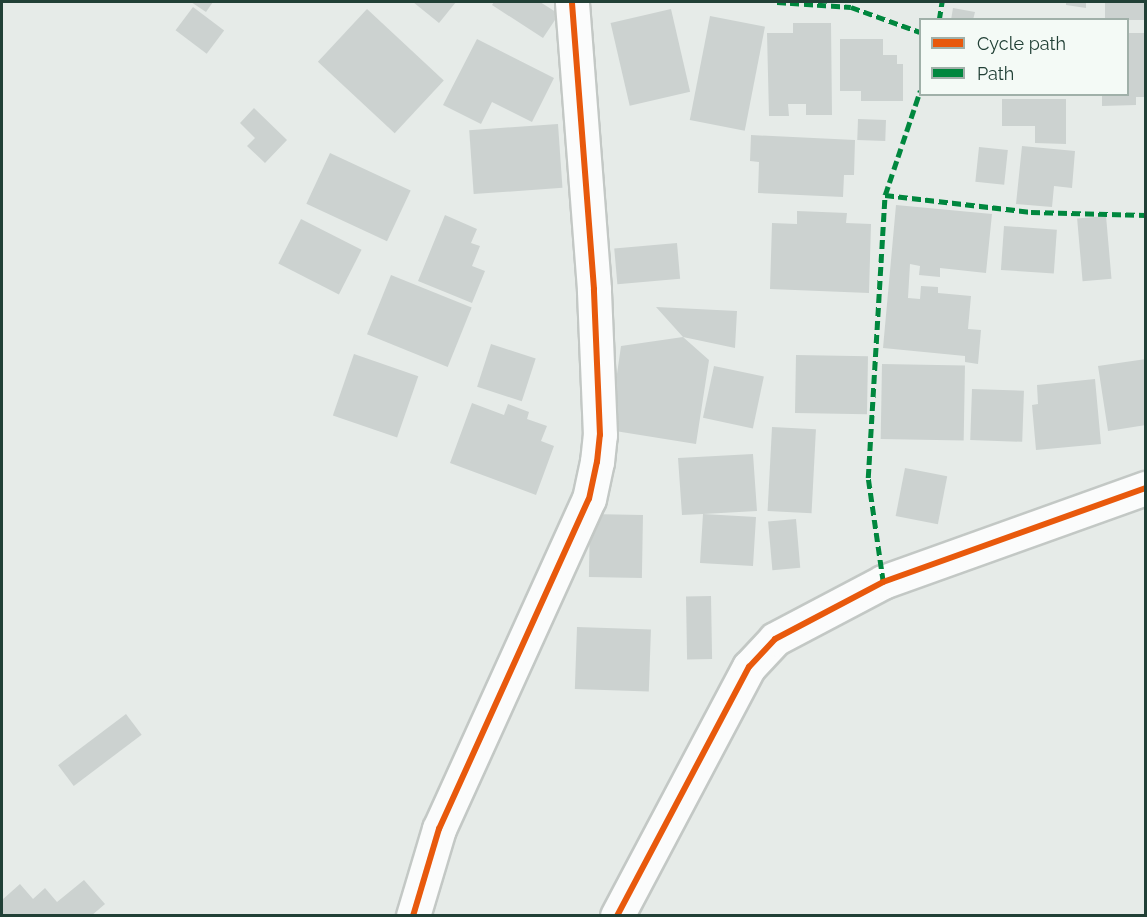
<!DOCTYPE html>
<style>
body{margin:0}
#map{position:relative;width:1147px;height:917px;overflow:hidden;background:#e6ebe8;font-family:Raleway,sans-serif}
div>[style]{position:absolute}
.building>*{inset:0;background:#ccd2d0;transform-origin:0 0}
.roads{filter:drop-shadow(2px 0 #c3c8c5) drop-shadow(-2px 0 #c3c8c5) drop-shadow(0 2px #c3c8c5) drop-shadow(0 -2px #c3c8c5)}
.street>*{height:33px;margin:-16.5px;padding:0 16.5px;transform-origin:16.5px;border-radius:16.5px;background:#fbfcfc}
.quiet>*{height:4.5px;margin-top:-2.25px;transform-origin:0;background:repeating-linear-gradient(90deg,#00873e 0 9px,transparent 0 13.5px)}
.cycleway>*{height:6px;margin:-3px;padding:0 3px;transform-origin:3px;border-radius:3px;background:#e8590c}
span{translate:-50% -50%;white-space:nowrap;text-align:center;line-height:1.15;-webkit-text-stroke:5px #f4faf6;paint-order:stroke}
.frame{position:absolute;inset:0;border:3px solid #214036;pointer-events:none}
.legend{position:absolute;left:919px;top:18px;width:210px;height:78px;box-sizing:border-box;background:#f4faf6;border:2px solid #a0b0a9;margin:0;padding:8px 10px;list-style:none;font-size:18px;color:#214036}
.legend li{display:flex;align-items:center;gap:12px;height:30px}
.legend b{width:30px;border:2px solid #a0b0a9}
</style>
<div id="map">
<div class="building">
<i style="clip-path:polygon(191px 2px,213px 2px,206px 12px)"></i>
<i style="clip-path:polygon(413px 2px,456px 2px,439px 23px)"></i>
<i style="clip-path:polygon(494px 2px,540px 2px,559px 14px,543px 38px,492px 5px)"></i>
<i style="clip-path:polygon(1066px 2px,1086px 2px,1086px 8px,1066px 5px)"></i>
<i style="left:1105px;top:2px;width:41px;height:18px"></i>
<i style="left:193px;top:7px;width:39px;height:29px;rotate:37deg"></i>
<i style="clip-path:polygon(953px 8px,975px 12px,973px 20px,951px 20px)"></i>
<i style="left:367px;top:9px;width:105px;height:72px;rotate:43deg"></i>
<i style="left:671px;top:9px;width:85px;height:62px;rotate:77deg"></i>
<i style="left:710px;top:16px;width:56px;height:106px;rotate:11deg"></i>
<i style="clip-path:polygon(793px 23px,831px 23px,832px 115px,806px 115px,806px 104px,788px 104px,789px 116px,769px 116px,767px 33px,793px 33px)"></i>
<i style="clip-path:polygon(1128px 33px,1146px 33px,1146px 97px,1136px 97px,1136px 105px,1102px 106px,1102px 94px,1128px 94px)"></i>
<i style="clip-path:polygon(477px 39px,554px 78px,532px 122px,492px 102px,481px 124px,443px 105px)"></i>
<i style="clip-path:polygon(840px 39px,883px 39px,883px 55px,897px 55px,897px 64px,903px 64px,903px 101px,861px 101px,861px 91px,840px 91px)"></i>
<i style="clip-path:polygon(1002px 99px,1066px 99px,1066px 144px,1035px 143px,1035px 126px,1002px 126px)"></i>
<i style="clip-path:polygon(254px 108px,287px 140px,265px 163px,247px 146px,255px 138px,240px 123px)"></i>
<i style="left:858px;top:119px;width:28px;height:21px;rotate:2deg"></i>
<i style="left:558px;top:124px;width:64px;height:89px;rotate:86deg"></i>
<i style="clip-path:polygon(751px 135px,855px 140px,854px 175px,844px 175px,843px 197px,758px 193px,759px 162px,750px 161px)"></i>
<i style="clip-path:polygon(1022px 146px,1075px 151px,1072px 188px,1054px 186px,1052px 207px,1016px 204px)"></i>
<i style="left:979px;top:147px;width:29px;height:35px;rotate:6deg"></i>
<i style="left:330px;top:153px;width:89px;height:56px;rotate:25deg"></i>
<i style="clip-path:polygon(896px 205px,992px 214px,986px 273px,940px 268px,940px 277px,919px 275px,920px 266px,910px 264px,908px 298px,920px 299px,921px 286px,938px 287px,938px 293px,971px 296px,968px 329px,981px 330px,978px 364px,965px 362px,965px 356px,883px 348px)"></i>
<i style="clip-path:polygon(797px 211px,847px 213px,846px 223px,871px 224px,869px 293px,770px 289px,772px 223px,797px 224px)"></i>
<i style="clip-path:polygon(445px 215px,477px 229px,471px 243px,480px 246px,472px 266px,485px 271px,472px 303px,418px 281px)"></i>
<i style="left:1106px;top:216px;width:63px;height:29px;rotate:85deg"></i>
<i style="left:301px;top:219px;width:68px;height:50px;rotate:27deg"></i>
<i style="left:1004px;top:226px;width:53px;height:44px;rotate:4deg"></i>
<i style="left:677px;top:243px;width:36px;height:63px;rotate:85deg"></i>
<i style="left:391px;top:275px;width:87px;height:64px;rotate:22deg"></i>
<i style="clip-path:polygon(656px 307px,737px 311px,735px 348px,683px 337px,709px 360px,696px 444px,609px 430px,621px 346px,683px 337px)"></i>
<i style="left:491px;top:344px;width:47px;height:45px;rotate:18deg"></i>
<i style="left:354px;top:354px;width:68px;height:65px;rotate:19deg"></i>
<i style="left:796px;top:355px;width:72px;height:58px;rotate:1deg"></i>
<i style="clip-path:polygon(1146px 359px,1146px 425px,1108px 431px,1098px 366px)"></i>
<i style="left:882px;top:364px;width:83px;height:75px;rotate:1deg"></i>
<i style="left:714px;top:366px;width:51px;height:53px;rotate:12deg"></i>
<i style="clip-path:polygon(1095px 379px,1101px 444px,1036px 450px,1032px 405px,1038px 404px,1037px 385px)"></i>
<i style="left:972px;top:389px;width:52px;height:51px;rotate:2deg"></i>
<i style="clip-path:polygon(472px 403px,504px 415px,508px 404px,529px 412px,527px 419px,547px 426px,541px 441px,554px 446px,536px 495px,450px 463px)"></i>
<i style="left:772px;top:427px;width:44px;height:84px;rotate:3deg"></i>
<i style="clip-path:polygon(753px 454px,757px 511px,703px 514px,756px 517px,753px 566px,700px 563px,703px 514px,682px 515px,678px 458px)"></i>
<i style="left:905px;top:468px;width:43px;height:49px;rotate:11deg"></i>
<i style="left:590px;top:514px;width:53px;height:63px;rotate:1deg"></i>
<i style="left:796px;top:519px;width:49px;height:28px;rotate:85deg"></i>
<i style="left:711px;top:596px;width:63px;height:25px;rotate:89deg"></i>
<i style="left:577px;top:627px;width:74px;height:62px;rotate:2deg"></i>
<i style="left:126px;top:714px;width:26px;height:85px;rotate:53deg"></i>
<i style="clip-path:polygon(84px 880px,105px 904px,91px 916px,2px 916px,2px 900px,20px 884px,33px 899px,45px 888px,57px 902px)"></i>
</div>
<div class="roads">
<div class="street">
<i style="left:413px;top:916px;width:91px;rotate:-73.4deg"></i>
<i style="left:439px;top:829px;width:362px;rotate:-65.6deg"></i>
<i style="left:589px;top:499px;width:38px;rotate:-78deg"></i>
<i style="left:597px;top:462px;width:27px;rotate:-84deg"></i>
<i style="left:600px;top:435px;width:146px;rotate:-92.4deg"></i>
<i style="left:594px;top:289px;width:288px;rotate:-94.4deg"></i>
<i style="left:617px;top:916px;width:282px;rotate:-62.1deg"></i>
<i style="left:749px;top:667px;width:38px;rotate:-47deg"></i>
<i style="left:775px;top:639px;width:122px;rotate:-27.8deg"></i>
<i style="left:883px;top:582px;width:279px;rotate:-19.7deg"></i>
</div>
</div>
<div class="quiet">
<i style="left:777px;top:2px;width:74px;rotate:3.9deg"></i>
<i style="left:851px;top:7px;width:73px;rotate:19.9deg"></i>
<i style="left:939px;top:20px;width:18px;rotate:-81deg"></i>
<i style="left:885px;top:195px;width:147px;rotate:6.6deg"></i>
<i style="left:1031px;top:212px;width:115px;rotate:1.5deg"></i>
<i style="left:883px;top:582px;width:105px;rotate:-98.2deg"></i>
<i style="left:868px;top:478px;width:284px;rotate:-86.6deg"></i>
<i style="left:885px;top:195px;width:110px;rotate:-71.4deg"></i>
</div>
<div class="cycleway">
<i style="left:413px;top:916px;width:91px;rotate:-73.4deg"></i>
<i style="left:439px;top:829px;width:362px;rotate:-65.6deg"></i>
<i style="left:589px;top:499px;width:38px;rotate:-78deg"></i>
<i style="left:597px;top:462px;width:27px;rotate:-84deg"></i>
<i style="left:600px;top:435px;width:146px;rotate:-92.4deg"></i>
<i style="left:594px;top:289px;width:288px;rotate:-94.4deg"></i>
<i style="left:617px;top:916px;width:282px;rotate:-62.1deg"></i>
<i style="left:749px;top:667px;width:38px;rotate:-47deg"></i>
<i style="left:775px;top:639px;width:122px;rotate:-27.8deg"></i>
<i style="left:883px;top:582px;width:279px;rotate:-19.7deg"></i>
</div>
<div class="frame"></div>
<ul class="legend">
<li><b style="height:8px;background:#e8590c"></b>Cycle path</li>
<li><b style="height:8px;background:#00873e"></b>Path</li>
</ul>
</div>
